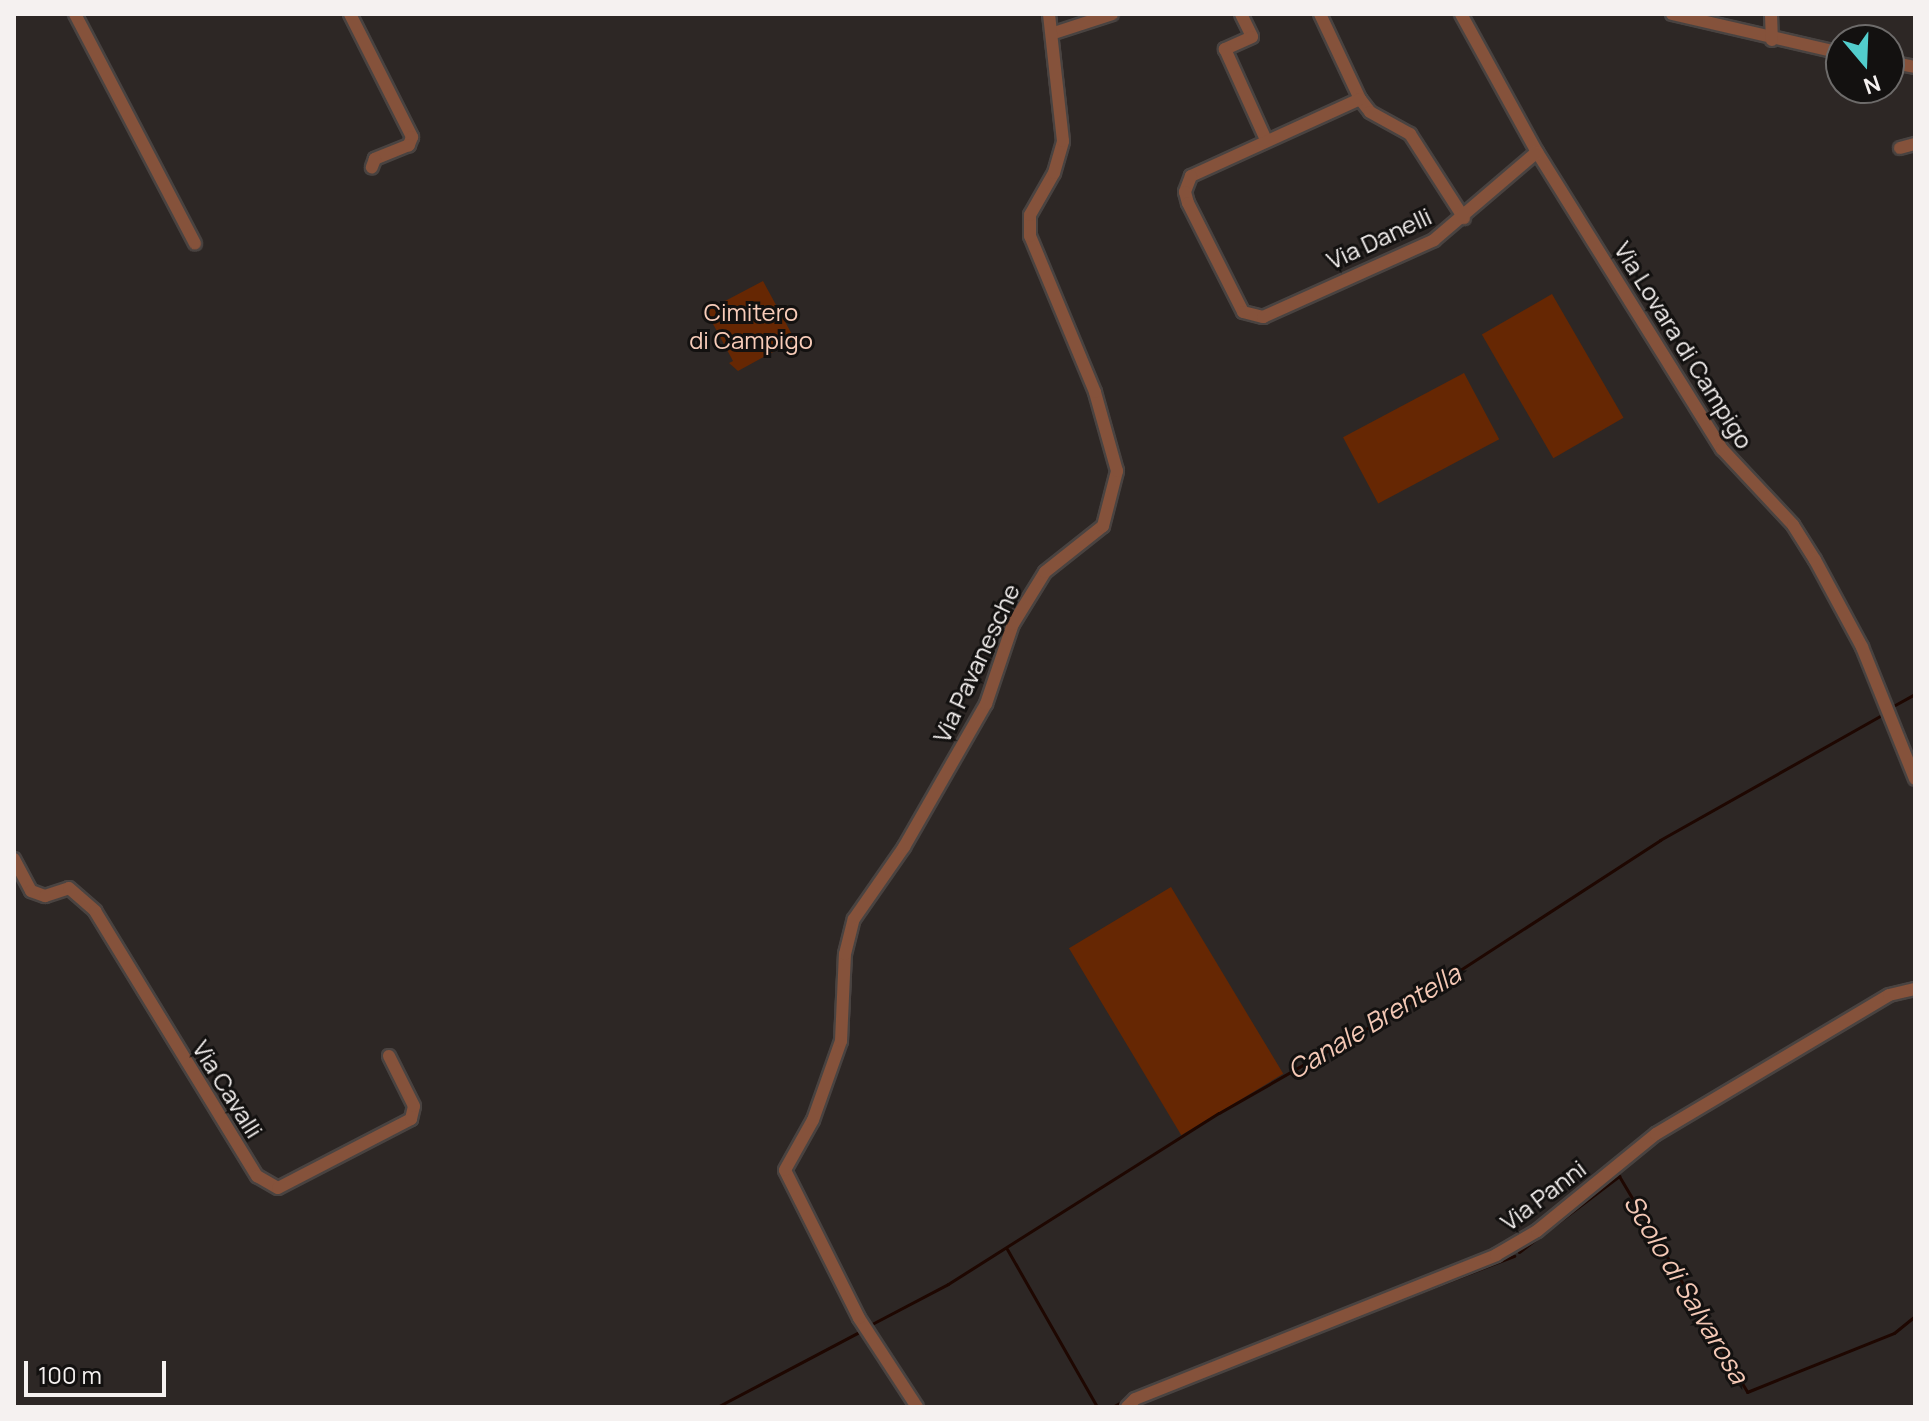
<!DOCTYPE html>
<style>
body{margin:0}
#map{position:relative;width:1929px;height:1421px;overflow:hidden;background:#2d2725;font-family:Manrope,sans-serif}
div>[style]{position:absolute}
.green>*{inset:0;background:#662703;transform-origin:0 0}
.stream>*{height:3px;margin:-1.5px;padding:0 1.5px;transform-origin:1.5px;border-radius:1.5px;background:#1e0701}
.roads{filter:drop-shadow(2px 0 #494341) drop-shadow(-2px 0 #494341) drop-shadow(0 2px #494341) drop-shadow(0 -2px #494341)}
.minor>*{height:12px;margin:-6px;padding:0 6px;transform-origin:6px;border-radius:6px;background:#85523b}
span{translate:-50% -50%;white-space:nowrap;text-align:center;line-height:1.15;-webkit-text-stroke:6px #131110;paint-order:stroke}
.street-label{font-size:24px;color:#f5f1f0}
.park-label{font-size:24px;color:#f8ccb9}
.water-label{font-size:26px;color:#f4c8b5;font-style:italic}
.frame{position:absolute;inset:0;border:16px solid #f5f1f0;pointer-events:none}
.north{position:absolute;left:1825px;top:24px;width:80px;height:80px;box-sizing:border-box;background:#131110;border:2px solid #6d6b6a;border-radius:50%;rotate:161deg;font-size:22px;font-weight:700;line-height:32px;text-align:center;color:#f5f1f0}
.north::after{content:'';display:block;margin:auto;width:28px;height:36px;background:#52cdcc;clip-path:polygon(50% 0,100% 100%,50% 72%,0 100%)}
.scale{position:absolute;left:24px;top:1361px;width:142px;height:36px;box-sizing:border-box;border:4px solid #f5f1f0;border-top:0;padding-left:10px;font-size:24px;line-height:28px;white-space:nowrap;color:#f5f1f0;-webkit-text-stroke:6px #131110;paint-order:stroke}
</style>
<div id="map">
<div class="green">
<i style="clip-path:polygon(763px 281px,795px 340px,738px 371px,729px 363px,733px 361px,706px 311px)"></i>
<i style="left:1552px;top:294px;width:143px;height:81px;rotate:60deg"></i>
<i style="left:1464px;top:373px;width:75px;height:137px;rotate:62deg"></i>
<i style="left:1171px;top:887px;width:218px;height:119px;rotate:59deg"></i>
</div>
<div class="stream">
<i style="left:1895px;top:705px;width:23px;rotate:-29deg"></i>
<i style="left:1007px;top:1249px;width:182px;rotate:60.3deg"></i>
<i style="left:1519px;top:1252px;width:126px;rotate:-37.2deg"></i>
<i style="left:1619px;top:1176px;width:251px;rotate:59.3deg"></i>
<i style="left:1747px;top:1392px;width:158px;rotate:-21.9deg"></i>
<i style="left:1894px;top:1333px;width:27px;rotate:-39deg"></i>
<i style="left:1379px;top:1308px;width:145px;rotate:-21.1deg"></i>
<i style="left:870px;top:1325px;width:88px;rotate:-27.7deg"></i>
<i style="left:948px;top:1284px;width:320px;rotate:-32.3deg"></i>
<i style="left:1219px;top:1113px;width:205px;rotate:-29.8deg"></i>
<i style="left:1397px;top:1011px;width:314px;rotate:-33deg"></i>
<i style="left:1660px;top:840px;width:253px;rotate:-29.4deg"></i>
<i style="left:717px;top:1407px;width:161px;rotate:-27.8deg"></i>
<i style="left:1112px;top:1407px;width:17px;rotate:-28deg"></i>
</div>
<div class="roads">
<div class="minor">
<i style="left:75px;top:14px;width:259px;rotate:62.4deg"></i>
<i style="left:350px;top:14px;width:138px;rotate:63.2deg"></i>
<i style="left:412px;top:137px;width:9px;rotate:111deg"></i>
<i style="left:409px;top:145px;width:37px;rotate:158deg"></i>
<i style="left:375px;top:159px;width:9px;rotate:111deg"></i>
<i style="left:1241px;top:14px;width:25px;rotate:64deg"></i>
<i style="left:1252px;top:37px;width:30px;rotate:156deg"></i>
<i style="left:1225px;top:49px;width:100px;rotate:65.7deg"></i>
<i style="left:1320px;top:14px;width:94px;rotate:64.8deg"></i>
<i style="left:1360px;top:99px;width:16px;rotate:52deg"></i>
<i style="left:1370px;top:112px;width:46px;rotate:28.8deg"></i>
<i style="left:1410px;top:134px;width:100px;rotate:57.3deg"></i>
<i style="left:1461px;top:14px;width:158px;rotate:61.2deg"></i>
<i style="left:1537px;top:152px;width:350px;rotate:58.1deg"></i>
<i style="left:1722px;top:449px;width:104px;rotate:46.9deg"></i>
<i style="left:1793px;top:525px;width:41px;rotate:57.8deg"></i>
<i style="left:1815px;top:560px;width:99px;rotate:61.6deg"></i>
<i style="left:1862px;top:647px;width:142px;rotate:68.1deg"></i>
<i style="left:1672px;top:14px;width:173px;rotate:13deg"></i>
<i style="left:1771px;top:14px;width:26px;rotate:88deg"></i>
<i style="left:1054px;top:33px;width:61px;rotate:-18.1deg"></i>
<i style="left:1889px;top:62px;width:26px;rotate:11deg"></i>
<i style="left:1360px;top:99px;width:186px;rotate:155.5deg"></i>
<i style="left:1191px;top:176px;width:17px;rotate:111deg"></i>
<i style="left:1185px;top:192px;width:11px;rotate:75deg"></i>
<i style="left:1188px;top:203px;width:122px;rotate:63.2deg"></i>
<i style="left:1243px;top:312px;width:21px;rotate:14deg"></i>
<i style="left:1263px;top:317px;width:188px;rotate:-24.2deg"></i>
<i style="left:1434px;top:240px;width:135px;rotate:-40.5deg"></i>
<i style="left:1900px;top:148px;width:16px;rotate:-15deg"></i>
<i style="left:14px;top:859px;width:36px;rotate:62deg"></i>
<i style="left:31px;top:891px;width:15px;rotate:20deg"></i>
<i style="left:45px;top:896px;width:25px;rotate:-18deg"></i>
<i style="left:69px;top:888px;width:35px;rotate:41deg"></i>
<i style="left:95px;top:911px;width:311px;rotate:58.6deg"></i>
<i style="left:257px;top:1176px;width:24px;rotate:30deg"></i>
<i style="left:278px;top:1188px;width:150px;rotate:-27.4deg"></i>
<i style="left:411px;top:1119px;width:13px;rotate:-77deg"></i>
<i style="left:414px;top:1106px;width:56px;rotate:-116.6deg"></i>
<i style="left:917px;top:1407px;width:106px;rotate:-123.1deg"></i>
<i style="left:859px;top:1318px;width:165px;rotate:-116.6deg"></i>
<i style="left:785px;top:1170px;width:57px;rotate:-60.8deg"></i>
<i style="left:813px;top:1120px;width:84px;rotate:-70.5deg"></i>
<i style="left:841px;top:1041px;width:87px;rotate:-87.4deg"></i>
<i style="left:845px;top:954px;width:36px;rotate:-76deg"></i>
<i style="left:854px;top:919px;width:88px;rotate:-55.2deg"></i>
<i style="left:904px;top:847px;width:165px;rotate:-60.2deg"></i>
<i style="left:986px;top:704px;width:84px;rotate:-71.4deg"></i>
<i style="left:1013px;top:624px;width:61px;rotate:-58.4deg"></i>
<i style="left:1045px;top:572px;width:74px;rotate:-38.4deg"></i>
<i style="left:1103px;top:526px;width:57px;rotate:-75.7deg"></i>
<i style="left:1117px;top:471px;width:82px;rotate:-105.6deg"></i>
<i style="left:1095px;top:392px;width:169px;rotate:-112.6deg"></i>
<i style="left:1030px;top:236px;width:21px;rotate:-90deg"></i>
<i style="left:1030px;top:215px;width:48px;rotate:-60.3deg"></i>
<i style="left:1054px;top:173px;width:33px;rotate:-74deg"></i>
<i style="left:1063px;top:141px;width:128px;rotate:-96.3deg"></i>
<i style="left:1127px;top:1407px;width:11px;rotate:-45deg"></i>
<i style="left:1135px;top:1399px;width:389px;rotate:-21.7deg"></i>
<i style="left:1496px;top:1255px;width:48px;rotate:-30.3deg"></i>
<i style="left:1537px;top:1231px;width:154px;rotate:-39.2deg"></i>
<i style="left:1656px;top:1134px;width:271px;rotate:-30.8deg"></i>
<i style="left:1889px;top:995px;width:27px;rotate:-13deg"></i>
</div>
</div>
<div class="street-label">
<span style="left:1379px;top:238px;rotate:-25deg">Via Danelli</span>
<span style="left:1684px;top:345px;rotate:58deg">Via Lovara di Campigo</span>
<span style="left:976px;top:663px;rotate:-65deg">Via Pavanesche</span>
<span style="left:228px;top:1089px;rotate:58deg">Via Cavalli</span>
<span style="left:1543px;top:1195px;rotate:-37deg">Via Panni</span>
</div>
<div class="park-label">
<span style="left:751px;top:326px">Cimitero<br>di Campigo</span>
</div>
<div class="water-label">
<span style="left:1374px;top:1022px;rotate:-31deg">Canale Brentella</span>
<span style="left:1686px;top:1289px;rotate:59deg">Scolo di Salvarosa</span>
</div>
<div class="frame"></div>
<div class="north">N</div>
<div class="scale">100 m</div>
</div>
